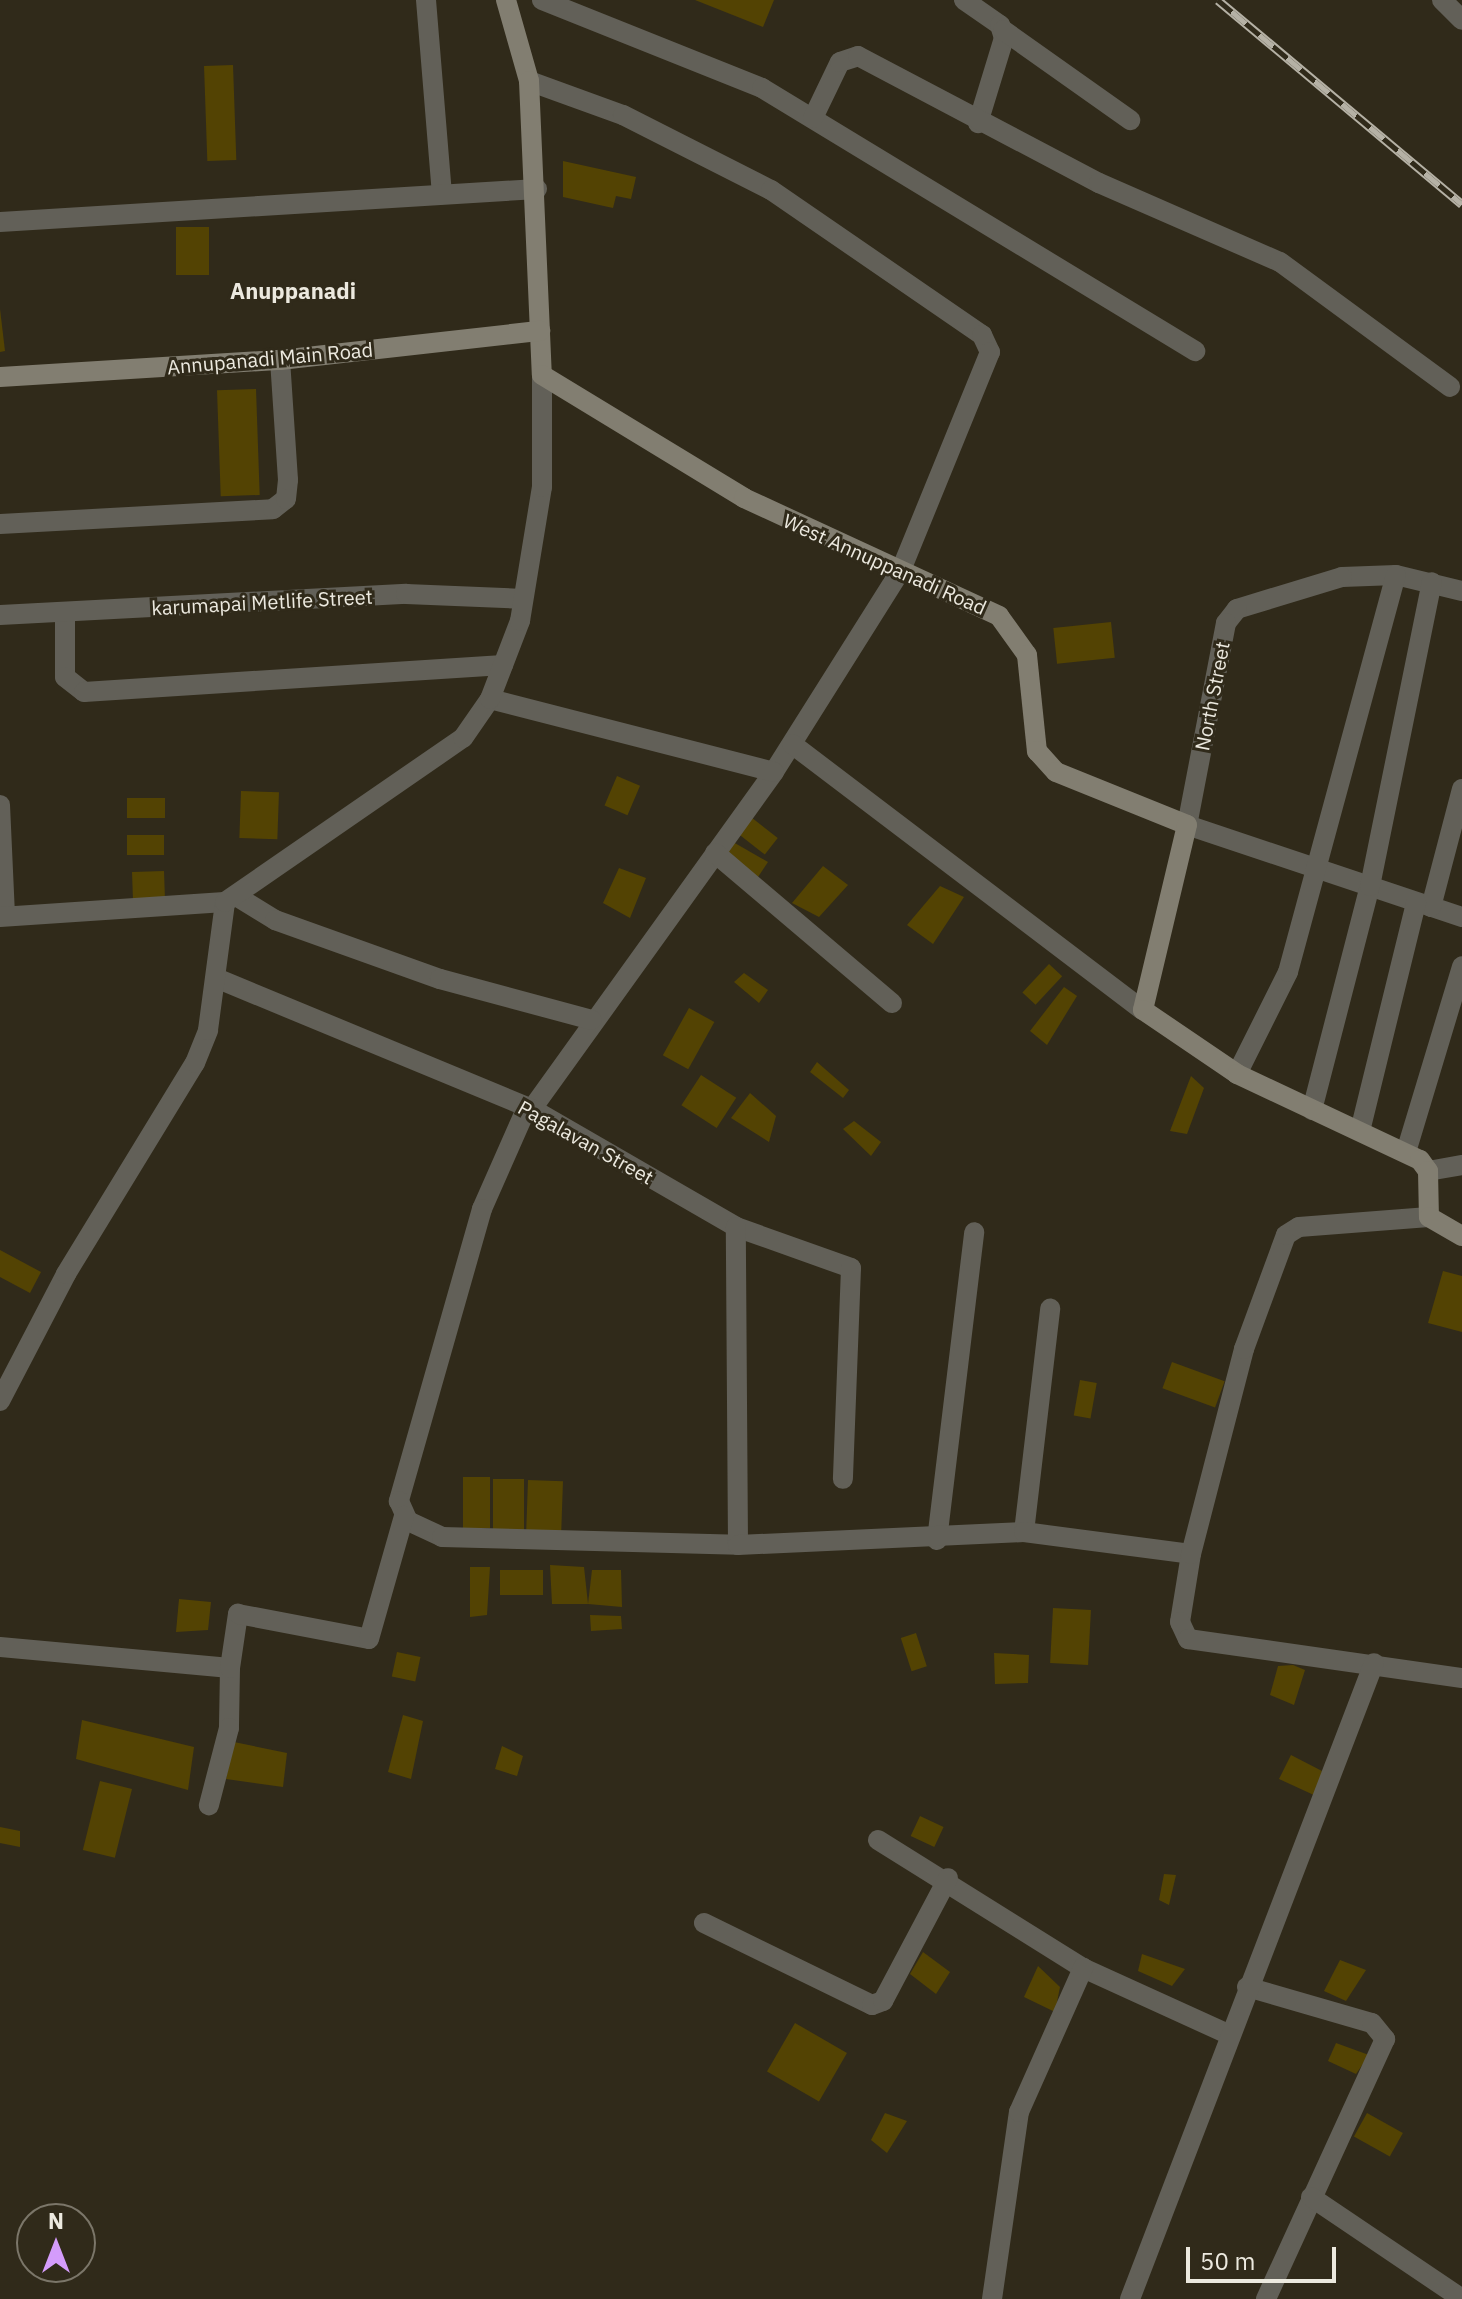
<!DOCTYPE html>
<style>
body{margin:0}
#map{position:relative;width:1462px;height:2299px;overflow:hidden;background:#302a1a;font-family:"IBM Plex Sans",sans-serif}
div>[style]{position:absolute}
.building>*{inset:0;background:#534303;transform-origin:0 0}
.street>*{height:20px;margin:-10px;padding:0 10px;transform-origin:10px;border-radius:10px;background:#626058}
.secondary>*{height:20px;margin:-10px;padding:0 10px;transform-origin:10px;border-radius:10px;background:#827e71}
.rail>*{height:9px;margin-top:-4.5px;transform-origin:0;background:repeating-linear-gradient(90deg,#302a1a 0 18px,#b5b1a5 0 36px);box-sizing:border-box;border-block:2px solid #b5b1a5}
span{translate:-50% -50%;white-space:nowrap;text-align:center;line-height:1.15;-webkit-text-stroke:6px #302a1a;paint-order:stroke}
.street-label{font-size:20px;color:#ece9df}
.neighbourhood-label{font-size:22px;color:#ece9df;font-weight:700}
.north{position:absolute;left:16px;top:2203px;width:80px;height:80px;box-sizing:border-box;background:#302a1a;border:2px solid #7b7669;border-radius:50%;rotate:0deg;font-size:22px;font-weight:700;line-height:32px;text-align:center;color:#ece9df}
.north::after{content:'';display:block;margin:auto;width:28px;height:36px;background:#d49cfb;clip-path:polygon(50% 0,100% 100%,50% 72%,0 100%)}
.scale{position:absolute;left:1186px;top:2247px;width:150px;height:36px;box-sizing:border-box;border:4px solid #ece9df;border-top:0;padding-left:10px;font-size:24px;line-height:28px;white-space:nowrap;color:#ece9df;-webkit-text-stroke:6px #302a1a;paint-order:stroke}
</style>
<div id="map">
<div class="building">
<i style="clip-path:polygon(695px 0,774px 0,763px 27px)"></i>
<i style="left:233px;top:65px;width:95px;height:29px;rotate:88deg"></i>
<i style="clip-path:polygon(563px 161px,636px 177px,631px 199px,616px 196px,613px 208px,563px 197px)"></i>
<i style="left:176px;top:227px;width:33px;height:48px"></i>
<i style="clip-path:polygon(0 309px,5px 351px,0 352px)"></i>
<i style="left:256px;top:389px;width:106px;height:39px;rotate:88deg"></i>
<i style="left:1111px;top:622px;width:36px;height:58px;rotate:84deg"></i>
<i style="left:617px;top:776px;width:25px;height:32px;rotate:23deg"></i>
<i style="left:241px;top:791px;width:38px;height:47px;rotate:2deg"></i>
<i style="left:127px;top:798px;width:38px;height:20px"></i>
<i style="left:747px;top:814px;width:39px;height:21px;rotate:38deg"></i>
<i style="left:127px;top:835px;width:37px;height:20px"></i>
<i style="clip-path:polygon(733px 842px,768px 862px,758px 877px,725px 854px)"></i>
<i style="clip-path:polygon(823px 866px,848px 885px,819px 917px,792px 903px)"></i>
<i style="clip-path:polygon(619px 868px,646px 878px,630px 918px,603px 903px)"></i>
<i style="left:164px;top:871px;width:31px;height:32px;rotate:88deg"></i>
<i style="clip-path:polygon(940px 886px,964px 897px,933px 944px,907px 925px)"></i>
<i style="left:1049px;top:964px;width:18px;height:39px;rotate:43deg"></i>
<i style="clip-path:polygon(744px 973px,768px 990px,759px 1003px,734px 982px)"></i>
<i style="clip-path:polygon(1064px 987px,1077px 996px,1047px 1045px,1030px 1031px)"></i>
<i style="left:689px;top:1008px;width:29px;height:54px;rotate:29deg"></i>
<i style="clip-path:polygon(817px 1062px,849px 1090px,843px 1098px,810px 1072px)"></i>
<i style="left:701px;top:1075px;width:42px;height:36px;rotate:33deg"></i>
<i style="clip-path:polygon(1191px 1076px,1204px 1088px,1187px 1134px,1170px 1131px)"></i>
<i style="clip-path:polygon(750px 1093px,776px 1116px,769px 1142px,731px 1118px)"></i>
<i style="clip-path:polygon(854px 1121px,881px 1142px,871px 1156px,843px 1129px)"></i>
<i style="clip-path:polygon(0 1250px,41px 1272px,30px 1293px,0 1277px)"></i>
<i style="clip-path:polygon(1443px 1271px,1462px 1276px,1462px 1332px,1428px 1323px)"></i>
<i style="left:1172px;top:1362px;width:56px;height:28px;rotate:20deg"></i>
<i style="left:1080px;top:1380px;width:17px;height:36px;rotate:10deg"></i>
<i style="left:463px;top:1477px;width:27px;height:51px"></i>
<i style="left:493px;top:1479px;width:31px;height:51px"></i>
<i style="left:528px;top:1480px;width:35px;height:54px;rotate:2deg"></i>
<i style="clip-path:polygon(550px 1565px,584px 1567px,588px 1604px,552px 1604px)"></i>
<i style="clip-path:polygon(470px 1567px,490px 1567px,487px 1615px,470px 1617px)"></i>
<i style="left:500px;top:1570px;width:43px;height:25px"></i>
<i style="clip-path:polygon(592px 1570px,621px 1570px,622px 1607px,588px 1604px)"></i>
<i style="clip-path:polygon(179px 1599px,211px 1602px,208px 1630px,176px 1632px)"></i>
<i style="left:1053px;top:1608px;width:38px;height:55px;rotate:3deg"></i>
<i style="clip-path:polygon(590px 1615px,621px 1616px,622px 1629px,591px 1631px)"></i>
<i style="left:916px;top:1633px;width:35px;height:16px;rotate:72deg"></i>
<i style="left:397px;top:1652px;width:24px;height:25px;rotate:12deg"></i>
<i style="clip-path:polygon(994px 1653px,1029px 1655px,1028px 1683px,995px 1684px)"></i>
<i style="clip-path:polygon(1293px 1665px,1305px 1670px,1294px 1705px,1270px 1695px,1278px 1666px)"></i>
<i style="clip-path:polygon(403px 1715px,423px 1721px,411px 1779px,388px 1772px)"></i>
<i style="clip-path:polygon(82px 1720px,194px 1747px,188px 1790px,76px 1759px)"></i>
<i style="clip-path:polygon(234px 1742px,287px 1753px,283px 1787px,226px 1779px)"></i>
<i style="clip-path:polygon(502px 1746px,523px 1756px,517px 1776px,495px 1769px)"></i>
<i style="clip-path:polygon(1291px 1755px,1322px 1771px,1316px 1796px,1279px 1779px)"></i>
<i style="left:100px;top:1781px;width:33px;height:71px;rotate:14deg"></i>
<i style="left:920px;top:1816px;width:26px;height:22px;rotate:25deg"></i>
<i style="clip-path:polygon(0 1827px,20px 1831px,20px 1847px,0 1843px)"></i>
<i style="clip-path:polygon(1164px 1874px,1176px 1875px,1169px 1905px,1159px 1900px)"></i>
<i style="clip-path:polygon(923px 1952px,950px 1972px,936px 1994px,910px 1974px)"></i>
<i style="clip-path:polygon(1142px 1954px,1185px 1969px,1172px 1986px,1138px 1971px)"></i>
<i style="clip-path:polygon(1340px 1960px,1366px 1970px,1346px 2001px,1324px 1991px)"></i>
<i style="clip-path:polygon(1038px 1966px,1060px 1987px,1055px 2012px,1024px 1997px)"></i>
<i style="left:795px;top:2023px;width:60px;height:56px;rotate:30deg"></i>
<i style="clip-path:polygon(1336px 2043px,1369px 2055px,1356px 2074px,1328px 2061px)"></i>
<i style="clip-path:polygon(885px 2113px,907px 2121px,887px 2153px,871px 2140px)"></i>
<i style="left:1367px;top:2113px;width:41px;height:27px;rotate:29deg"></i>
</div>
<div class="street">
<i style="left:426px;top:0;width:195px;rotate:85.3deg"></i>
<i style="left:542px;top:0;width:237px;rotate:21.8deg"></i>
<i style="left:762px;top:88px;width:507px;rotate:31.27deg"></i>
<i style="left:964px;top:0;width:44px;rotate:34.8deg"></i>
<i style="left:1000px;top:25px;width:14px;rotate:73deg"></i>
<i style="left:1004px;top:38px;width:89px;rotate:107deg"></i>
<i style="left:1442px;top:0;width:28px;rotate:45deg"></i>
<i style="left:1003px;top:30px;width:156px;rotate:35.3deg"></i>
<i style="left:529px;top:81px;width:100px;rotate:19.9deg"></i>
<i style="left:623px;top:115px;width:166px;rotate:26.9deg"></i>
<i style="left:771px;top:190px;width:256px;rotate:34.5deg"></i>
<i style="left:982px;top:335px;width:19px;rotate:65deg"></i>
<i style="left:990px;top:352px;width:235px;rotate:112.2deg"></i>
<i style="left:901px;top:570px;width:239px;rotate:122.2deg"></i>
<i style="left:774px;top:772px;width:415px;rotate:125.7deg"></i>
<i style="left:813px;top:118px;width:62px;rotate:-64.3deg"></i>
<i style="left:840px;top:62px;width:19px;rotate:-18deg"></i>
<i style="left:858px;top:56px;width:272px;rotate:27.8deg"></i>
<i style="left:1099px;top:183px;width:197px;rotate:23.6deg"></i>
<i style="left:1280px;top:262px;width:211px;rotate:36.3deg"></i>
<i style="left:0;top:222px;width:538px;rotate:-3.52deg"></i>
<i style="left:0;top:524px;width:273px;rotate:-3.1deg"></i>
<i style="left:273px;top:509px;width:16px;rotate:-38deg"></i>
<i style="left:286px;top:499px;width:19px;rotate:-84deg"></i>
<i style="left:288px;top:480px;width:120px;rotate:-93.8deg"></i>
<i style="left:1462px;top:591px;width:68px;rotate:-166.4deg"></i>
<i style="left:1396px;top:575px;width:54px;rotate:177.9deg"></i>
<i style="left:1342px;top:577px;width:110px;rotate:163.1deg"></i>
<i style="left:1237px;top:609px;width:18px;rotate:128deg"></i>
<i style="left:1226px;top:623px;width:206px;rotate:100.9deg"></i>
<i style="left:1187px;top:825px;width:290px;rotate:18.5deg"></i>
<i style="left:65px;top:612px;width:65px;rotate:90deg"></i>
<i style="left:65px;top:677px;width:24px;rotate:38deg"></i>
<i style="left:84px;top:692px;width:420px;rotate:-3.7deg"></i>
<i style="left:0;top:615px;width:407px;rotate:-3deg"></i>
<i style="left:406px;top:594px;width:117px;rotate:2.4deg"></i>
<i style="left:490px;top:699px;width:293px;rotate:14.4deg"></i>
<i style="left:792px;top:744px;width:440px;rotate:37.2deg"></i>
<i style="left:0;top:805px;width:111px;rotate:87.4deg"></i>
<i style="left:715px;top:853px;width:232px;rotate:40.3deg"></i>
<i style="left:236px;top:896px;width:46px;rotate:31.6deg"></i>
<i style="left:275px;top:920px;width:175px;rotate:19.7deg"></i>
<i style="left:440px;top:979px;width:157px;rotate:15.1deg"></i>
<i style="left:1431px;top:907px;width:122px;rotate:-75.3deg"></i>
<i style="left:0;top:917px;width:225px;rotate:-3.8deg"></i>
<i style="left:216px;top:978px;width:342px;rotate:22.5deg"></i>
<i style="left:532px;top:1109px;width:236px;rotate:30deg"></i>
<i style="left:736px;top:1227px;width:122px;rotate:19.6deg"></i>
<i style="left:851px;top:1268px;width:211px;rotate:92.2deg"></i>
<i style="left:1237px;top:1074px;width:114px;rotate:-63.4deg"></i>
<i style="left:1288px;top:972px;width:411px;rotate:-74.8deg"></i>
<i style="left:527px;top:1107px;width:111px;rotate:113.8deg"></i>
<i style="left:482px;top:1209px;width:304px;rotate:105.9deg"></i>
<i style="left:399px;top:1501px;width:22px;rotate:66deg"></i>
<i style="left:408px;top:1521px;width:38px;rotate:25deg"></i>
<i style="left:442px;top:1537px;width:296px;rotate:1.5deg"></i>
<i style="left:738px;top:1545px;width:318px;rotate:-90.4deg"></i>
<i style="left:1312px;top:1110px;width:231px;rotate:-75.5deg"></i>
<i style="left:1370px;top:886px;width:310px;rotate:-78.5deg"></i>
<i style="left:1360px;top:1131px;width:235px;rotate:-76.2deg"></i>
<i style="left:1406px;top:1152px;width:194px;rotate:-73.2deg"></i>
<i style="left:1428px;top:1171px;width:35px;rotate:-10deg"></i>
<i style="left:0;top:1401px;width:143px;rotate:-62.5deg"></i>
<i style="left:66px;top:1274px;width:247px;rotate:-58.6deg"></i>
<i style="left:195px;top:1063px;width:35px;rotate:-68deg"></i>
<i style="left:208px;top:1030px;width:129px;rotate:-82.4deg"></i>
<i style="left:225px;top:902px;width:289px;rotate:-34.6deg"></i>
<i style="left:463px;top:738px;width:47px;rotate:-55.3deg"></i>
<i style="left:490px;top:699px;width:84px;rotate:-69deg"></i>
<i style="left:520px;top:621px;width:136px;rotate:-80.7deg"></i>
<i style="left:542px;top:487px;width:112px;rotate:-90deg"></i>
<i style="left:1024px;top:1532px;width:225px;rotate:-83.3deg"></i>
<i style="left:937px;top:1540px;width:310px;rotate:-83.1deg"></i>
<i style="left:738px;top:1545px;width:286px;rotate:-2.6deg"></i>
<i style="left:1024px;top:1532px;width:168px;rotate:7.5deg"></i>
<i style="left:1191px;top:1554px;width:69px;rotate:99.2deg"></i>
<i style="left:1180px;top:1622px;width:19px;rotate:65deg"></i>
<i style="left:1188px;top:1639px;width:277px;rotate:8.1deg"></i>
<i style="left:1191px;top:1554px;width:212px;rotate:-75.5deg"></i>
<i style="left:1244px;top:1349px;width:121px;rotate:-69.8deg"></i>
<i style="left:1286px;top:1235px;width:15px;rotate:-32deg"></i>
<i style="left:1299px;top:1227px;width:130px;rotate:-4.4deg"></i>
<i style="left:0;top:1647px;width:231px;rotate:5.2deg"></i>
<i style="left:230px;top:1668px;width:60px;rotate:91deg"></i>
<i style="left:229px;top:1728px;width:80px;rotate:104.6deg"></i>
<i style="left:230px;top:1668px;width:55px;rotate:-81.6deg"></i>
<i style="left:238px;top:1614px;width:133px;rotate:10.8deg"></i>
<i style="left:369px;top:1639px;width:128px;rotate:-74.1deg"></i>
<i style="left:878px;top:1840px;width:242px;rotate:32deg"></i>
<i style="left:1083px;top:1968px;width:159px;rotate:24.5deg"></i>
<i style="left:704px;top:1923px;width:187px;rotate:26deg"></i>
<i style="left:872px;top:2005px;width:12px;rotate:-20deg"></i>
<i style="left:883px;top:2001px;width:139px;rotate:-62.1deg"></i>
<i style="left:1247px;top:1987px;width:130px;rotate:16.1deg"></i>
<i style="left:1372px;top:2023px;width:21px;rotate:51deg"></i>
<i style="left:1385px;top:2039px;width:286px;rotate:114.6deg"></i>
<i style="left:1311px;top:2197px;width:182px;rotate:34deg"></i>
<i style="left:992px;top:2299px;width:189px;rotate:-81.8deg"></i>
<i style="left:1019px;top:2112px;width:158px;rotate:-66deg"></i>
<i style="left:1130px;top:2299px;width:681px;rotate:-69.01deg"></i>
</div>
<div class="secondary">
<i style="left:506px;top:0;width:84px;rotate:74.1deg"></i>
<i style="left:529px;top:81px;width:294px;rotate:87.5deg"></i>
<i style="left:542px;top:375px;width:237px;rotate:31.3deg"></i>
<i style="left:744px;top:498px;width:281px;rotate:24.8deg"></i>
<i style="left:999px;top:616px;width:48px;rotate:54.3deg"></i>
<i style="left:1027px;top:655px;width:97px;rotate:84.1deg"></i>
<i style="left:1037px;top:751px;width:28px;rotate:48deg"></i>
<i style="left:1056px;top:772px;width:141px;rotate:22deg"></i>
<i style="left:1187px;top:825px;width:190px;rotate:103.4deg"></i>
<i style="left:1143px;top:1010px;width:114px;rotate:34.2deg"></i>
<i style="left:1237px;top:1074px;width:202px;rotate:25.2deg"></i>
<i style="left:1420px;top:1160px;width:14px;rotate:54deg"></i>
<i style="left:1428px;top:1171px;width:46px;rotate:88.8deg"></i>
<i style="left:1429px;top:1217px;width:38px;rotate:30deg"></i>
<i style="left:0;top:377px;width:281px;rotate:-3.5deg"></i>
<i style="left:280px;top:360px;width:262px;rotate:-6.4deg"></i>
</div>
<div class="rail">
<i style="left:1218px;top:0;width:318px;rotate:39.9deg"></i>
</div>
<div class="street-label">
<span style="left:270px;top:358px;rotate:-5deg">Annupanadi Main Road</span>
<span style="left:885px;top:564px;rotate:24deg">West Annuppanadi Road</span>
<span style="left:262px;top:602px;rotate:-3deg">karumapai Metlife Street</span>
<span style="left:1212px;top:696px;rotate:-79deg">North Street</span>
<span style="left:586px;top:1142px;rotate:29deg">Pagalavan Street</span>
</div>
<div class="neighbourhood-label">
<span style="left:293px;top:291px">Anuppanadi</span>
</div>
<div class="north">N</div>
<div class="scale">50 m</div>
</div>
